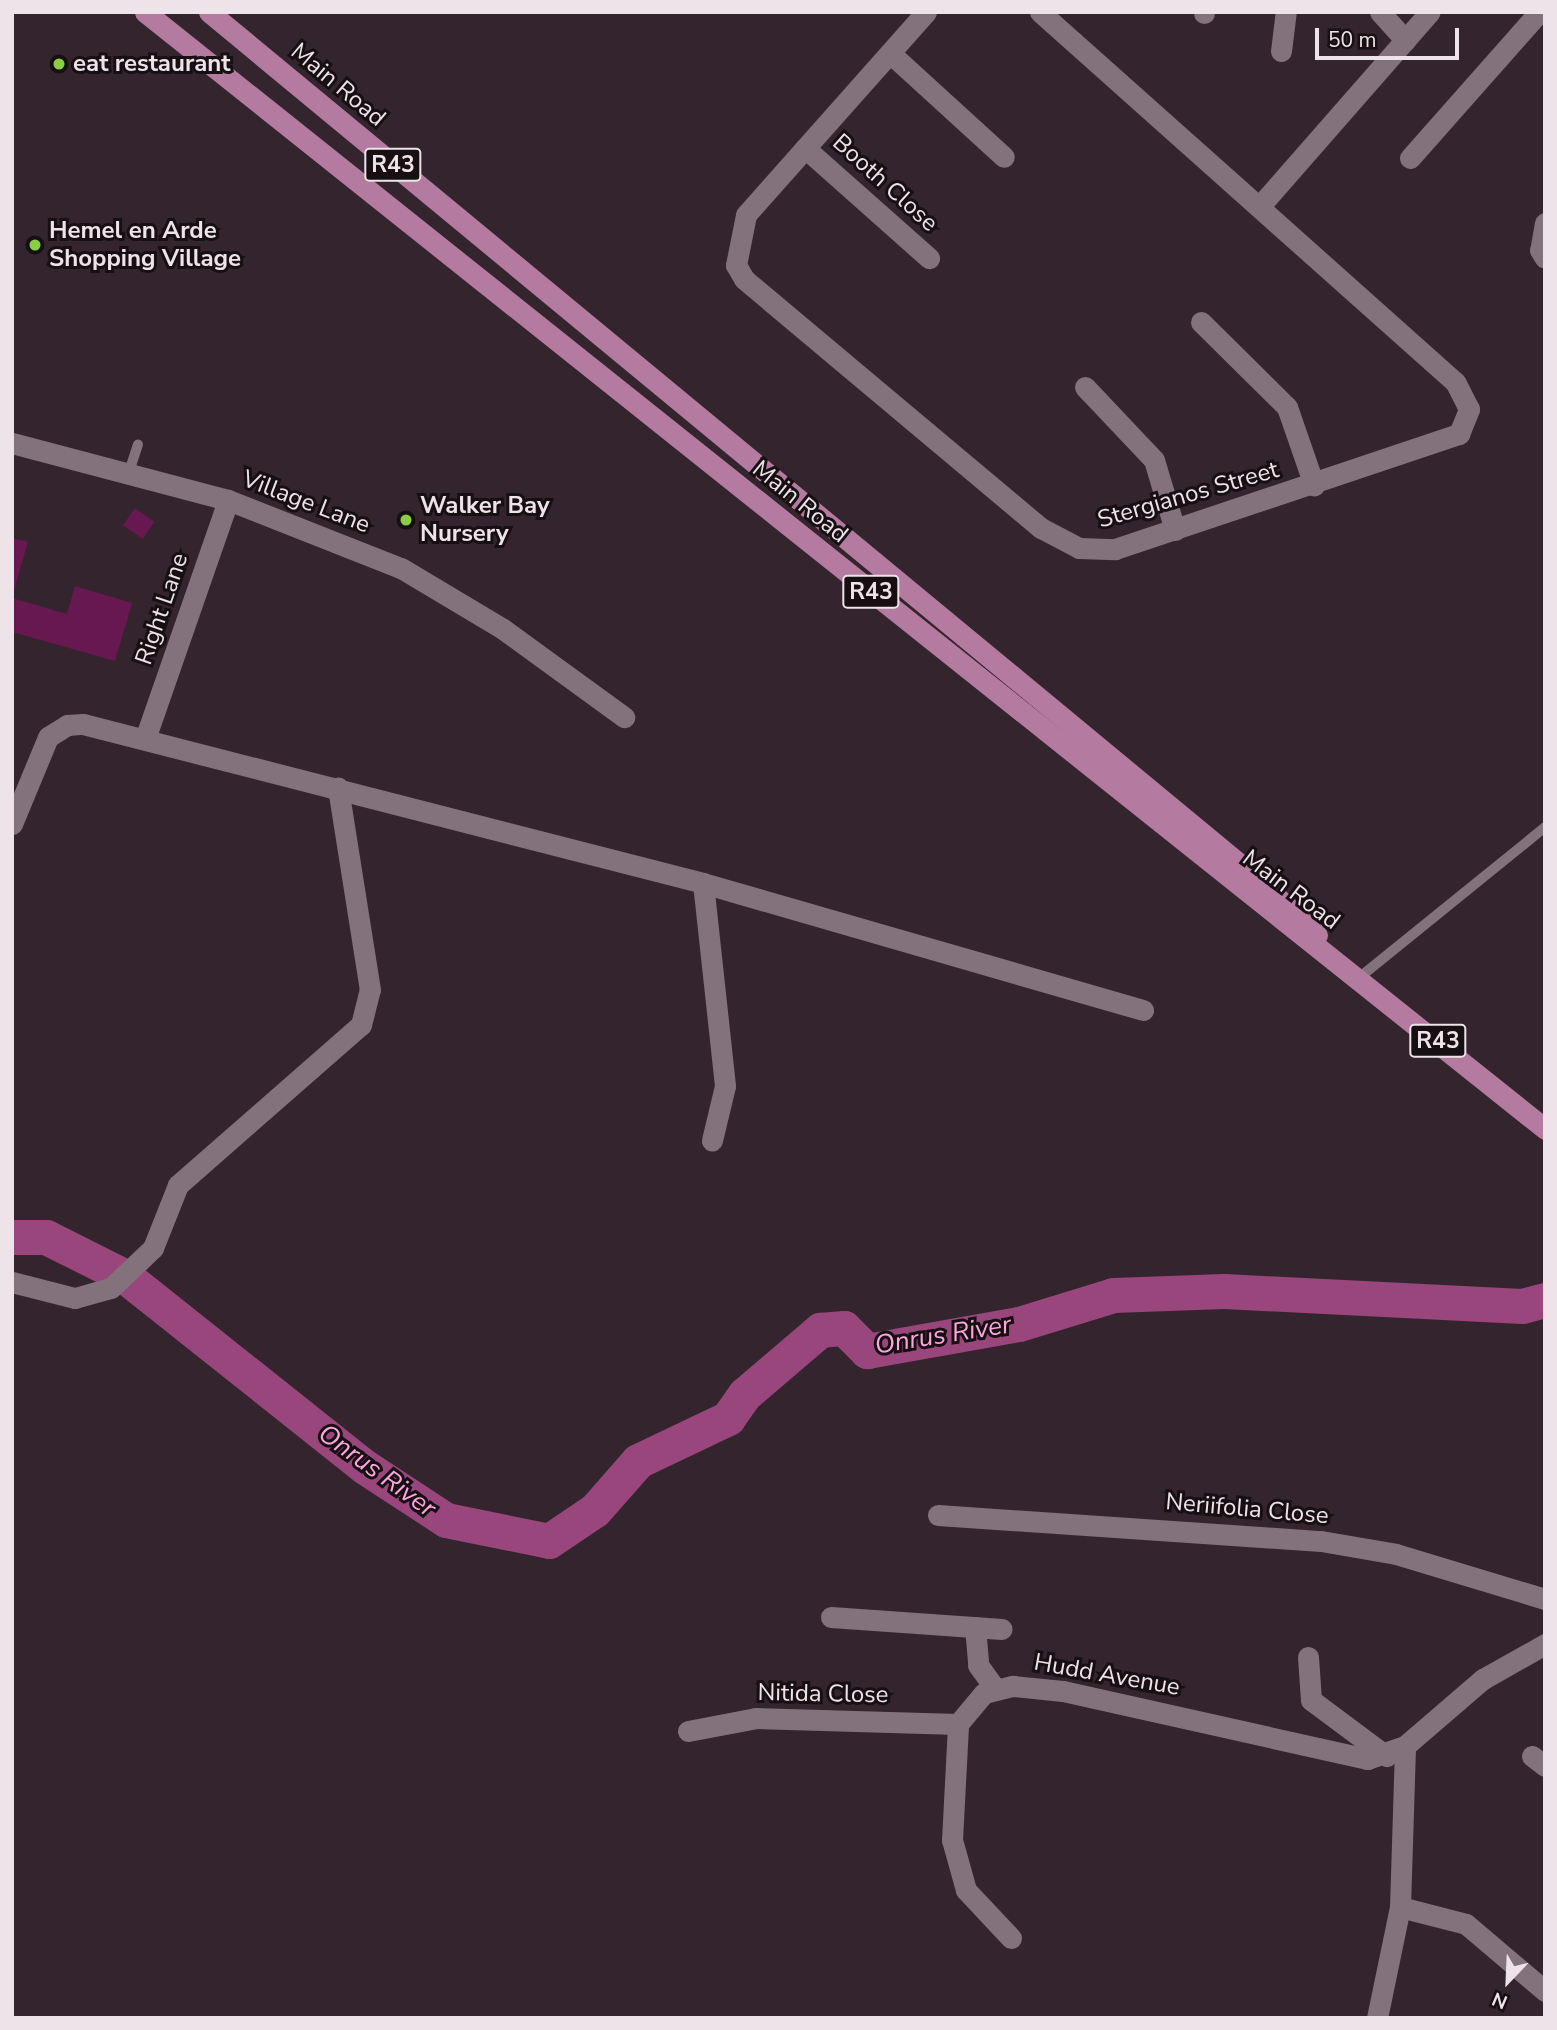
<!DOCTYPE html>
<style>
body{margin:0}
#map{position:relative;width:1557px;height:2030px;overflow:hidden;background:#33242d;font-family:"Nunito Sans",sans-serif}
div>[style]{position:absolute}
.river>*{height:35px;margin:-17.5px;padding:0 17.5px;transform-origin:17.5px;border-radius:17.5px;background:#98467c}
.building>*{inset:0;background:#671850;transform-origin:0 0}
.lane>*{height:10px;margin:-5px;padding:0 5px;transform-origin:5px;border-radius:5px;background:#83727c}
.street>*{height:21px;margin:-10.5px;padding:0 10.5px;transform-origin:10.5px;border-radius:10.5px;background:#83727c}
.primary>*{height:21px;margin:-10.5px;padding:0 10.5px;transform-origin:10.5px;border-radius:10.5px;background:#b47a9f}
.dots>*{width:19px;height:19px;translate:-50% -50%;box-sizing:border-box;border:4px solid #161013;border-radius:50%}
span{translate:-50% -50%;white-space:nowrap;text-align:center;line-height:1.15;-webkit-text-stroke:6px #161013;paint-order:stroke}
.shield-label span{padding:2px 5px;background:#161013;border:2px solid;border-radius:5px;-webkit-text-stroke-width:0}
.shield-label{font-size:23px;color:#ede3e9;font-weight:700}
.poi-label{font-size:24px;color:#ede3e9;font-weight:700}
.left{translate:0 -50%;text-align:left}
.street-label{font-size:24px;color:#ede3e9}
.water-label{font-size:26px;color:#ffa4dd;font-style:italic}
.frame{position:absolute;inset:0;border:14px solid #ede3e9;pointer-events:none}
.north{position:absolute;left:1473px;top:1946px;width:70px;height:70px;-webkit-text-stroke:5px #161013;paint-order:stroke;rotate:203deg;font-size:19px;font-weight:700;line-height:28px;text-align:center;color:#ede3e9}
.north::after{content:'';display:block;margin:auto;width:24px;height:32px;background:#ede3e9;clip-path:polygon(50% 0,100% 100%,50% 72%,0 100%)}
.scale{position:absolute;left:1315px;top:28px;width:144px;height:32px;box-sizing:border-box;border:4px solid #ede3e9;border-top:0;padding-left:9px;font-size:21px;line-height:24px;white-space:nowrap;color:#ede3e9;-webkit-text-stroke:5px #161013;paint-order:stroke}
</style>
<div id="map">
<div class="river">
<i style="left:12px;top:1237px;width:34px"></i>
<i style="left:46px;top:1237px;width:89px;rotate:26.6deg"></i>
<i style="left:126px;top:1277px;width:305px;rotate:38.5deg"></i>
<i style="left:365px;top:1467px;width:97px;rotate:33.2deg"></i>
<i style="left:446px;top:1520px;width:105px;rotate:11.5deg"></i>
<i style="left:549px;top:1541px;width:55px;rotate:-34deg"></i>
<i style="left:595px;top:1510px;width:65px;rotate:-48.7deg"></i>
<i style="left:638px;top:1461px;width:100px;rotate:-25.5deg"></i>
<i style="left:728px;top:1418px;width:29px;rotate:-55deg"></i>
<i style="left:745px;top:1394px;width:99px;rotate:-40.5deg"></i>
<i style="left:820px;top:1330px;width:24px;rotate:-5deg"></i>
<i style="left:844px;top:1328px;width:33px;rotate:45deg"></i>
<i style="left:867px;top:1351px;width:154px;rotate:-10.1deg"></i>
<i style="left:1019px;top:1324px;width:98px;rotate:-17.1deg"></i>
<i style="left:1113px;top:1295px;width:111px;rotate:-2.1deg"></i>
<i style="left:1224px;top:1291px;width:298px;rotate:2.9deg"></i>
<i style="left:1522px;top:1306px;width:24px;rotate:-15deg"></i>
</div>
<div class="building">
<i style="left:135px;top:508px;width:24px;height:21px;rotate:35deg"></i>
<i style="clip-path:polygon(12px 538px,28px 542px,13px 594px,12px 594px)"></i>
<i style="clip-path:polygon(75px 586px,132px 603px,115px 661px,12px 632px,12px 598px,67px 614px)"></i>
</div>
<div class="lane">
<i style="left:129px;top:472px;width:29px;rotate:-72deg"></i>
<i style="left:1360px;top:977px;width:238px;rotate:-39deg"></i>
</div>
<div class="street">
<i style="left:926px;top:12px;width:271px;rotate:131.6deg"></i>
<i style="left:746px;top:215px;width:51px;rotate:101.3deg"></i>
<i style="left:736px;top:265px;width:16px;rotate:60deg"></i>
<i style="left:744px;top:279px;width:388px;rotate:40deg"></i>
<i style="left:1041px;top:528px;width:43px;rotate:27.8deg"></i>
<i style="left:1079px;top:548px;width:36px;rotate:2deg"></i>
<i style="left:1115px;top:549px;width:363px;rotate:-18.5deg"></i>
<i style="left:1459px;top:434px;width:27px;rotate:-68deg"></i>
<i style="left:1469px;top:409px;width:30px;rotate:-117deg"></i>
<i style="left:1455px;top:382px;width:556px;rotate:-138.28deg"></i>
<i style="left:1380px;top:12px;width:38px;rotate:48deg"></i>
<i style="left:1204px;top:13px;width:1px;rotate:-90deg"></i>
<i style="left:1281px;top:51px;width:39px;rotate:-83deg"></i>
<i style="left:890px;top:53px;width:154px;rotate:42.4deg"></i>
<i style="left:805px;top:148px;width:166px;rotate:41.6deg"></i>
<i style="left:1410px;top:158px;width:195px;rotate:-48.5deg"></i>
<i style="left:1259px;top:207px;width:259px;rotate:-48.8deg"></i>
<i style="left:1545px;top:223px;width:27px;rotate:100deg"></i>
<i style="left:1540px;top:250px;width:9px;rotate:58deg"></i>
<i style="left:1201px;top:322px;width:121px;rotate:44.7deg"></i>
<i style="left:1287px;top:407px;width:83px;rotate:70.9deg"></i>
<i style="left:1085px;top:387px;width:100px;rotate:46.6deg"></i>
<i style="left:1154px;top:460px;width:73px;rotate:73.3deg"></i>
<i style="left:12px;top:443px;width:223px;rotate:14.8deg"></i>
<i style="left:228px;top:500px;width:186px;rotate:21.5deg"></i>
<i style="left:401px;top:568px;width:119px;rotate:30.9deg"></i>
<i style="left:503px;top:629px;width:150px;rotate:36deg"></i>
<i style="left:146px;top:736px;width:250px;rotate:-70.8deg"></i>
<i style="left:12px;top:824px;width:94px;rotate:-67.5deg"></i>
<i style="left:48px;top:737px;width:22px;rotate:-32deg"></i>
<i style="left:67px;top:725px;width:16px;rotate:-4deg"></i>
<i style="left:83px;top:724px;width:640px;rotate:14.38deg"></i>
<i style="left:703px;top:883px;width:204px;rotate:83.8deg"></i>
<i style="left:725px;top:1086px;width:56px;rotate:103.5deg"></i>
<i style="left:703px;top:883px;width:458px;rotate:16.1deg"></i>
<i style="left:12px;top:1282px;width:65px;rotate:14.3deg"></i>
<i style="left:75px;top:1298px;width:37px;rotate:-16deg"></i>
<i style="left:111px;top:1288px;width:58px;rotate:-43.6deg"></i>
<i style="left:153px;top:1248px;width:68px;rotate:-68.4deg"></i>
<i style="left:178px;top:1185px;width:243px;rotate:-41.2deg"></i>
<i style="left:361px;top:1025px;width:36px;rotate:-76deg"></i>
<i style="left:370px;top:990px;width:205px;rotate:-99deg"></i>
<i style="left:938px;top:1515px;width:384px;rotate:3.9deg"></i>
<i style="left:1321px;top:1541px;width:76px;rotate:9.8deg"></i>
<i style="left:1396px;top:1554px;width:156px;rotate:16.8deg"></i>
<i style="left:831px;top:1617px;width:171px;rotate:4deg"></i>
<i style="left:975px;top:1627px;width:38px;rotate:85deg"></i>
<i style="left:978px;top:1665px;width:27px;rotate:54deg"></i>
<i style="left:1308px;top:1657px;width:43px;rotate:86deg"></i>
<i style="left:1311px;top:1700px;width:94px;rotate:36.7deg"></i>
<i style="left:688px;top:1731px;width:69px;rotate:-10.8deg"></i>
<i style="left:756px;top:1718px;width:202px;rotate:1.7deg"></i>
<i style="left:1532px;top:1756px;width:16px;rotate:38deg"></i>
<i style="left:1400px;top:1907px;width:68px;rotate:14.4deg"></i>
<i style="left:1466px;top:1924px;width:104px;rotate:40.3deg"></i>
<i style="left:1011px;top:1938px;width:66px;rotate:-133.2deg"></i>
<i style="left:966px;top:1890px;width:52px;rotate:-105.6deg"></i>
<i style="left:952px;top:1840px;width:116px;rotate:-87deg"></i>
<i style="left:958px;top:1724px;width:40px;rotate:-50deg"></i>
<i style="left:984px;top:1693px;width:30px;rotate:-14deg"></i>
<i style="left:1013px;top:1686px;width:50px;rotate:5.7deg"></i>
<i style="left:1063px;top:1691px;width:312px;rotate:12.6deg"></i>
<i style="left:1367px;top:1759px;width:40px;rotate:-18.9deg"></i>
<i style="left:1405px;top:1746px;width:103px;rotate:-40.7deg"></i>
<i style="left:1483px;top:1679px;width:71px;rotate:-29.4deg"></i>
<i style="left:1377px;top:2018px;width:113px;rotate:-78.3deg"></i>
<i style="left:1400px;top:1907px;width:161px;rotate:-88.2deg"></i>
</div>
<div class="primary">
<i style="left:145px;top:12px;width:1791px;rotate:38.58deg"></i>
<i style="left:209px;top:12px;width:1362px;rotate:39.58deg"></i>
<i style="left:1259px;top:880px;width:80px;rotate:43.5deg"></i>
</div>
<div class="dots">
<i style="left:59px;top:64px;background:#8ace47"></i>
<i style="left:35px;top:245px;background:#8ace47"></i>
<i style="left:406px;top:520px;background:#8ace47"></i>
</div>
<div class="shield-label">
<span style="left:393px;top:165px">R43</span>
<span style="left:871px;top:592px">R43</span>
<span style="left:1438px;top:1041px">R43</span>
</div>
<div class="poi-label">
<span class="left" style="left:73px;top:64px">eat restaurant</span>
<span class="left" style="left:49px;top:245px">Hemel en Arde<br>Shopping Village</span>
<span class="left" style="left:420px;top:520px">Walker Bay<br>Nursery</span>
</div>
<div class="street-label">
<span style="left:338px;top:85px;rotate:40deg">Main Road</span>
<span style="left:885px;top:183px;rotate:42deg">Booth Close</span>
<span style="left:1188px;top:495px;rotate:-16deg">Stergianos Street</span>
<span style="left:306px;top:502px;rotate:21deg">Village Lane</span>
<span style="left:800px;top:502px;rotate:39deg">Main Road</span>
<span style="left:162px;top:609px;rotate:-71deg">Right Lane</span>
<span style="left:1291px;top:890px;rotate:37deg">Main Road</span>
<span style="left:1247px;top:1509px;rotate:5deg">Neriifolia Close</span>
<span style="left:1107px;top:1675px;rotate:10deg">Hudd Avenue</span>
<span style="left:823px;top:1694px;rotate:1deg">Nitida Close</span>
</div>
<div class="water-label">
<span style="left:943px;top:1335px;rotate:-9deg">Onrus River</span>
<span style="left:377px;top:1471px;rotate:36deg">Onrus River</span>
</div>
<div class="frame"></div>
<div class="north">N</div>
<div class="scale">50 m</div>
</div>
